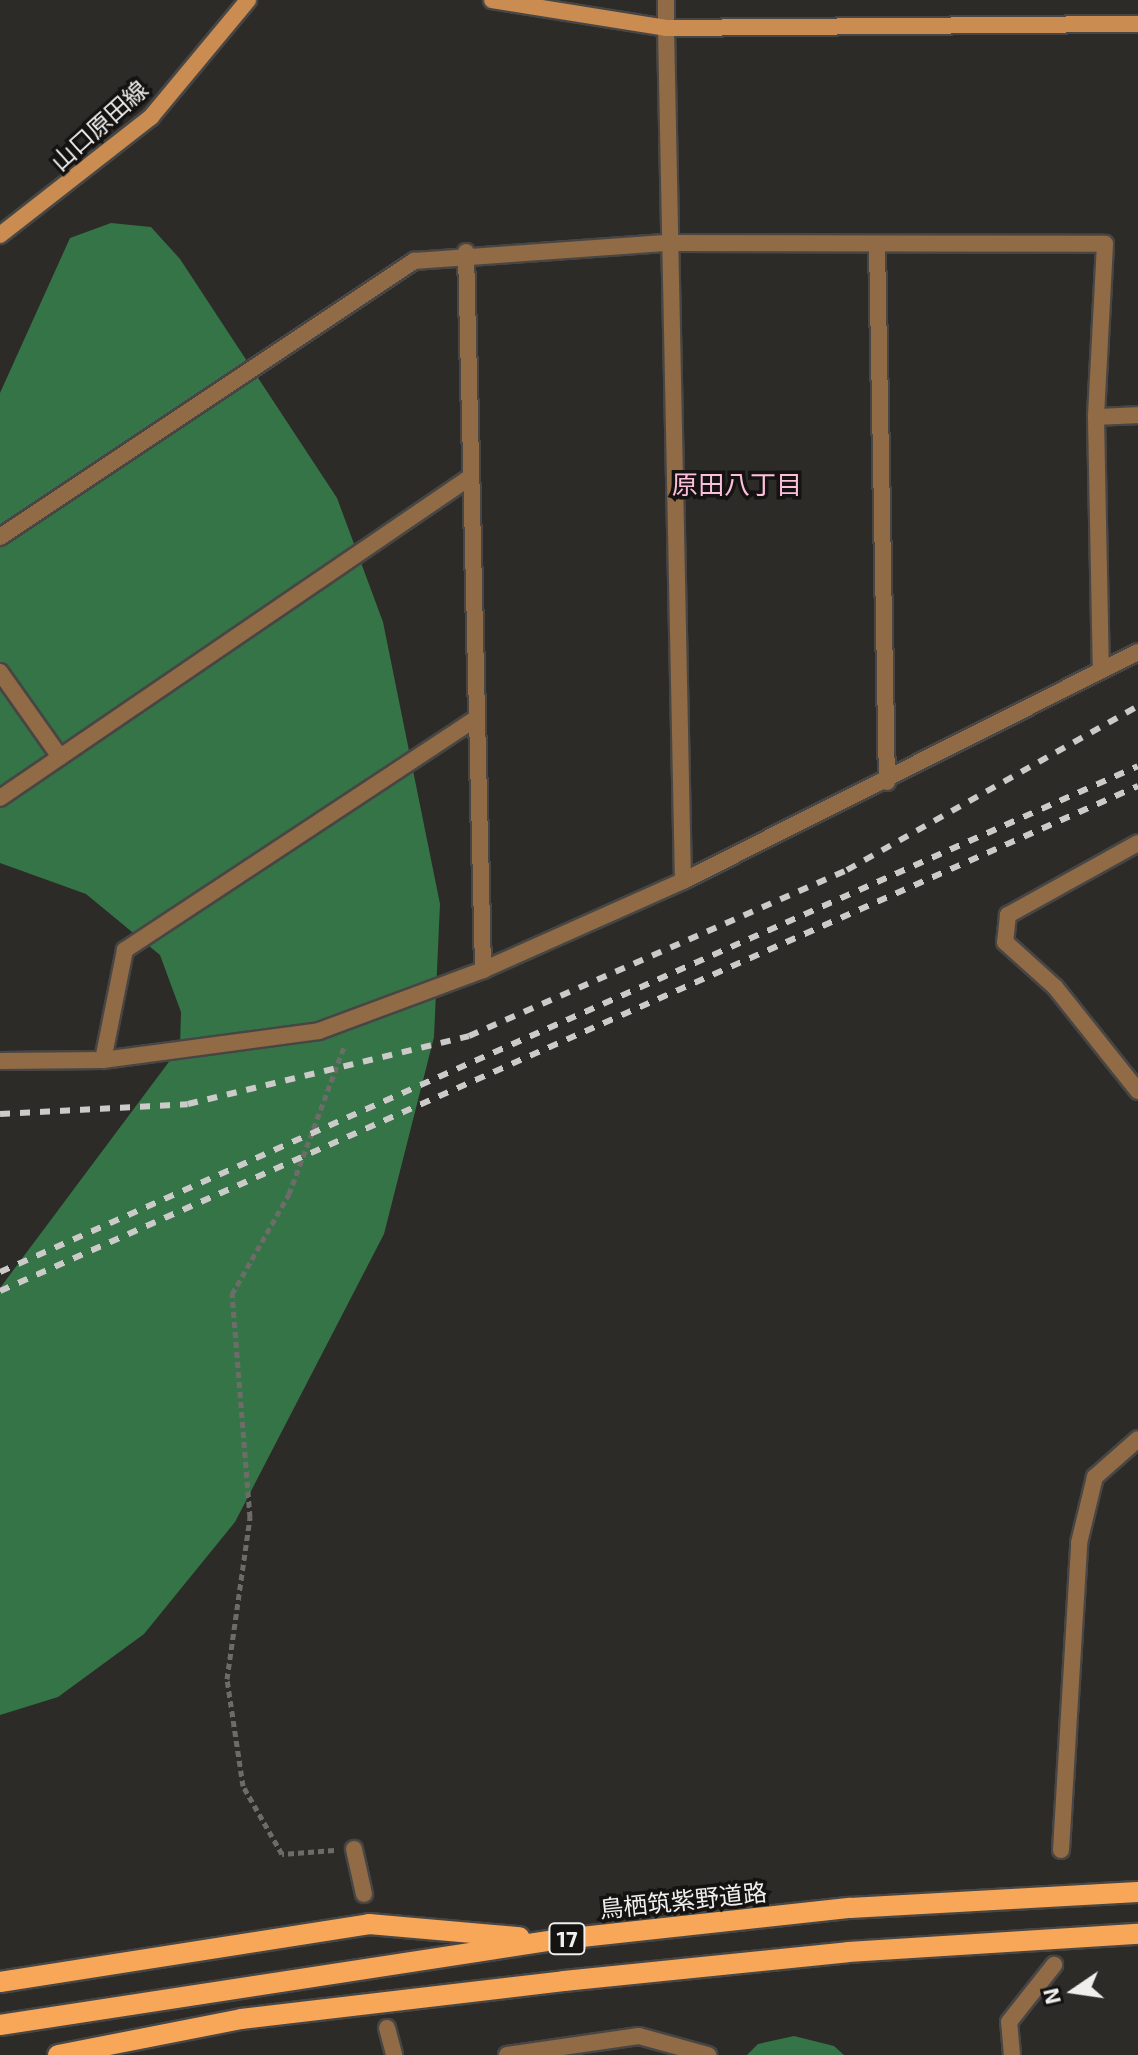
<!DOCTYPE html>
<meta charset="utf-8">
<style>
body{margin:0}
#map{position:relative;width:1138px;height:2055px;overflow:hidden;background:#2c2b28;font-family:"Exo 2","Noto Sans JP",sans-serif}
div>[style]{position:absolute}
.forest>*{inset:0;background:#347446}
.path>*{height:5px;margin-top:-2.5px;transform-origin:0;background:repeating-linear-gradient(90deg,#6d6c69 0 6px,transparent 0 10px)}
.roads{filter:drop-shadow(2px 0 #474644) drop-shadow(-2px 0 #474644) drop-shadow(0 2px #474644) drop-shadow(0 -2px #474644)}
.lane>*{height:16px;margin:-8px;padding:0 8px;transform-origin:8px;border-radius:8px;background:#916a46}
.street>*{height:16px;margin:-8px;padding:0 8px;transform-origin:8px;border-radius:8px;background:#916a46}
.secondary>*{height:16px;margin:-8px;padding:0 8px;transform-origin:8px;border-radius:8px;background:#cb8c51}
.primary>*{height:20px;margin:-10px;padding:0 10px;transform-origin:10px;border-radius:10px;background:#f8a758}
.rail>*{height:6px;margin-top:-3px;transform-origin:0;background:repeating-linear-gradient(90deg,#cccbc9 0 10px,transparent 0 20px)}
span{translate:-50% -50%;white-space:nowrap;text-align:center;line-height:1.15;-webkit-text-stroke:7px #141312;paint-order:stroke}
.shield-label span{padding:2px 6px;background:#141312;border:2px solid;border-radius:6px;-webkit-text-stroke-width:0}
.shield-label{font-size:22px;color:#f0efed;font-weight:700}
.street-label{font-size:24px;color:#f0efed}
.neighbourhood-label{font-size:26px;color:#fcbeda}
.north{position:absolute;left:1034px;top:1951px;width:80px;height:80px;-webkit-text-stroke:6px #141312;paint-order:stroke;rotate:257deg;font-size:22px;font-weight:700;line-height:32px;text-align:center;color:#f0efed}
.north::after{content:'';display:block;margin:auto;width:28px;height:36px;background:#f0efed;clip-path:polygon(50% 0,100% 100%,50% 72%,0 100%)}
</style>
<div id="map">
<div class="forest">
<i style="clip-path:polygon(111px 223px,151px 227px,180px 259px,337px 498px,383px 622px,440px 904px,434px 1037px,384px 1234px,235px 1522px,144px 1634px,58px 1697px,0 1715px,0 1288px,180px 1047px,181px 1012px,160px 955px,86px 894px,0 863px,0 393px,70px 238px)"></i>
<i style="clip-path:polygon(794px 2036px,834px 2046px,844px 2055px,747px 2055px,758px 2044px)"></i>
</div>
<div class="path">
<i style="left:334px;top:1850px;width:52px;rotate:175.6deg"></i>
<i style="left:282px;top:1854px;width:78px;rotate:-119.8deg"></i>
<i style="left:243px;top:1786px;width:108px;rotate:-98.5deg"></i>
<i style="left:227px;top:1679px;width:164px;rotate:-81.9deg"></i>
<i style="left:250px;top:1517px;width:224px;rotate:-94.6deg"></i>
<i style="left:232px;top:1294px;width:115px;rotate:-60.3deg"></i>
<i style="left:289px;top:1194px;width:160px;rotate:-69.5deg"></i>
</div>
<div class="roads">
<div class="lane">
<i style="left:666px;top:0;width:28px;rotate:90deg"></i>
<i style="left:354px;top:1849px;width:46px;rotate:77.5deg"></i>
<i style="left:1061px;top:1850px;width:308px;rotate:-86.6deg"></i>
<i style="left:1079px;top:1543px;width:68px;rotate:-76.4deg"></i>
<i style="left:1095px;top:1477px;width:57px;rotate:-41.5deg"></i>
<i style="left:387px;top:2028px;width:28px;rotate:75deg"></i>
<i style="left:507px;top:2055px;width:133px;rotate:-8.2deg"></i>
<i style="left:639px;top:2036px;width:72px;rotate:15.4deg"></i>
<i style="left:1012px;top:2055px;width:33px;rotate:-95deg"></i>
<i style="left:1009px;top:2022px;width:73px;rotate:-51.7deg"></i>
</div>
<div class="street">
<i style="left:666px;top:28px;width:853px;rotate:88.86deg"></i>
<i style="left:877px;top:244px;width:538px;rotate:88.94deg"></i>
<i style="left:466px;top:252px;width:718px;rotate:88.64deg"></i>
<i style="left:1096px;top:417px;width:42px;rotate:-2.7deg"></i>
<i style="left:0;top:537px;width:498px;rotate:-33.7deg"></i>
<i style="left:414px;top:261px;width:255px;rotate:-4.1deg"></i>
<i style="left:668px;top:243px;width:437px;rotate:0.1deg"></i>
<i style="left:1105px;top:244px;width:173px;rotate:93deg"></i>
<i style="left:1096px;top:417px;width:253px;rotate:88.9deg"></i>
<i style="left:0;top:672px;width:104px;rotate:54.8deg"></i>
<i style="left:0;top:798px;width:568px;rotate:-34.31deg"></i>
<i style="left:1138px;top:843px;width:149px;rotate:151deg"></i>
<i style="left:1008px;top:915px;width:27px;rotate:96deg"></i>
<i style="left:1005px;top:942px;width:67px;rotate:42deg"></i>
<i style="left:1055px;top:987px;width:133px;rotate:51.4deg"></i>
<i style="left:103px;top:1060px;width:112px;rotate:-78.7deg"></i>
<i style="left:125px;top:950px;width:419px;rotate:-33.4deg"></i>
<i style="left:0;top:1061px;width:103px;rotate:-0.6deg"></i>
<i style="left:103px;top:1060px;width:218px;rotate:-7.6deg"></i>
<i style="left:319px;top:1031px;width:175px;rotate:-20.4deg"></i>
<i style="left:483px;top:970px;width:219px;rotate:-24deg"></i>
<i style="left:683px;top:881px;width:509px;rotate:-26.72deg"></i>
</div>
<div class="secondary">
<i style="left:492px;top:0;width:176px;rotate:9.1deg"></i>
<i style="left:666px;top:28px;width:472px;rotate:-0.5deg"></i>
<i style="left:0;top:235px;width:192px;rotate:-38deg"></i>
<i style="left:151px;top:117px;width:152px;rotate:-50.3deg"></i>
</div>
<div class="primary">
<i style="left:0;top:1982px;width:374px;rotate:-8.9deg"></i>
<i style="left:369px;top:1924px;width:151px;rotate:5deg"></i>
<i style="left:0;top:2025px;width:560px;rotate:-8.72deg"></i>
<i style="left:554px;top:1940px;width:298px;rotate:-6.2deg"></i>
<i style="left:850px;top:1908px;width:288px;rotate:-3.2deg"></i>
<i style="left:58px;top:2055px;width:187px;rotate:-11.1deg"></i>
<i style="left:241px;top:2019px;width:325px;rotate:-6.7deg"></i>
<i style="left:564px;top:1981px;width:285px;rotate:-5.8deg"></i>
<i style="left:848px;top:1952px;width:291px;rotate:-3.6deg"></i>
</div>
</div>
<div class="rail">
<i style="left:0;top:1114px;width:188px;rotate:-3deg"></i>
<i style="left:188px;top:1104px;width:289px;rotate:-13.6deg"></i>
<i style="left:469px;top:1036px;width:413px;rotate:-23.7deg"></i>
<i style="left:847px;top:870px;width:334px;rotate:-29.4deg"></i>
<i style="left:0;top:1272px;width:1245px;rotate:-23.97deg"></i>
<i style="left:0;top:1291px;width:1245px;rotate:-23.93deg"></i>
</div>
<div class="shield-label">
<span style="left:567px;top:1939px">17</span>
</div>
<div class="street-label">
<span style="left:99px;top:125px;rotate:-42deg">山口原田線</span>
<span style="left:683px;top:1900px;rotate:-6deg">鳥栖筑紫野道路</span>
</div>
<div class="neighbourhood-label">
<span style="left:737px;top:484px">原田八丁目</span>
</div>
<div class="north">N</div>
</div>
